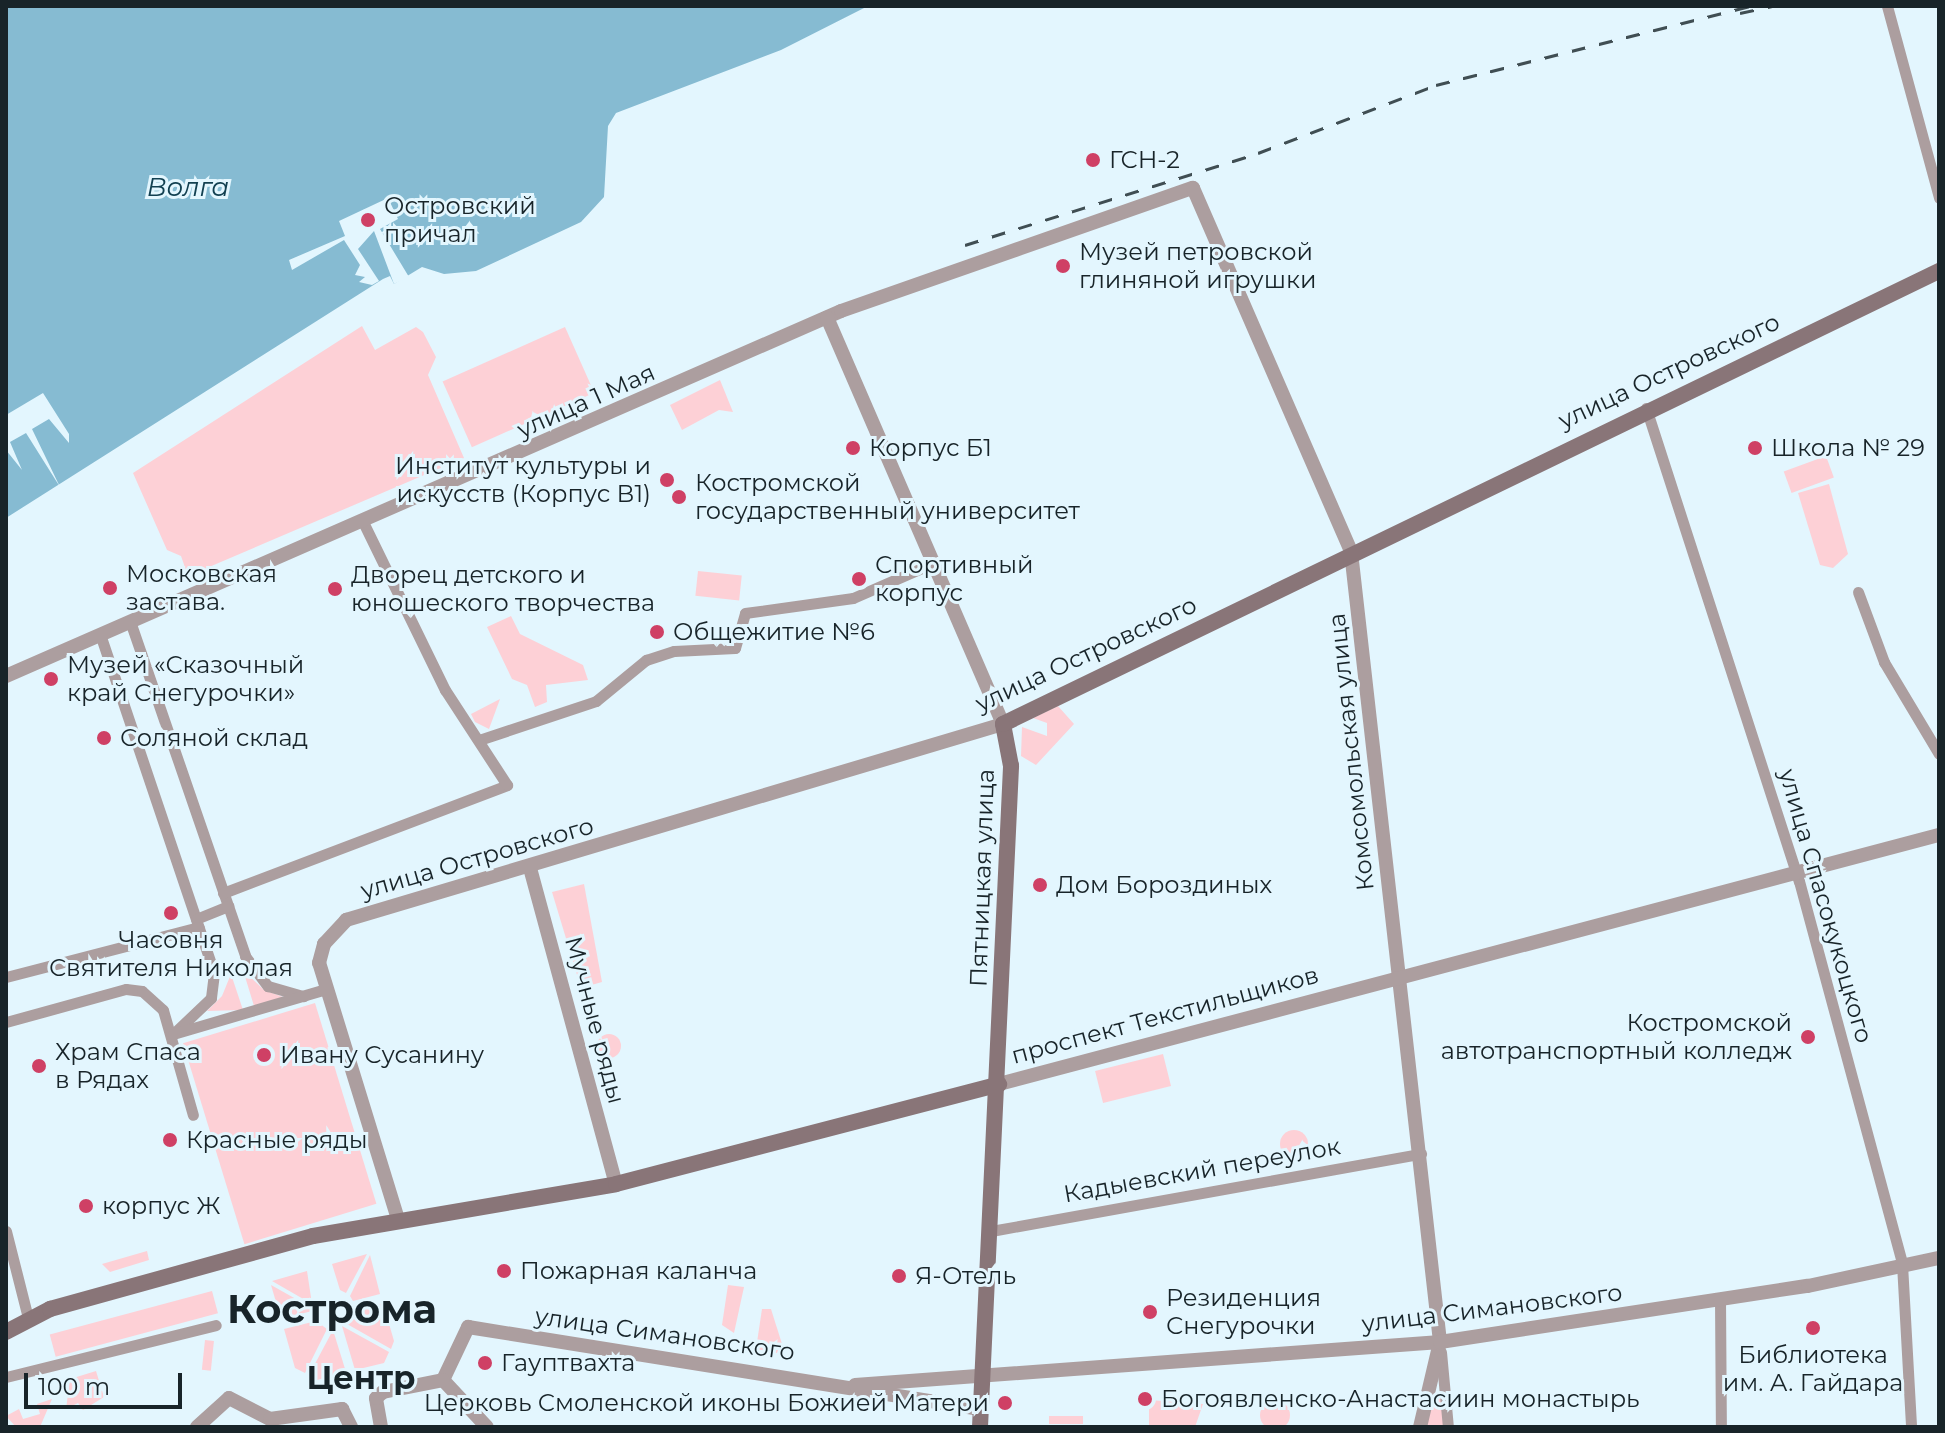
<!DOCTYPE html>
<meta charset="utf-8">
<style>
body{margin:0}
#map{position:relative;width:1945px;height:1433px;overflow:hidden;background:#e3f6fe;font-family:Montserrat,sans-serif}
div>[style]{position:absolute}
.green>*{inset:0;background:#fdd0d6;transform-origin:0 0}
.round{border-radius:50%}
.water>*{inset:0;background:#86bbd2}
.pier>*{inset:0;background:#e3f6fe}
.minor>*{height:11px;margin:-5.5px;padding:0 5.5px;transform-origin:5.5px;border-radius:5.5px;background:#ac9e9f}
.tertiary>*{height:14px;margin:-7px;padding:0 7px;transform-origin:7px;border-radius:7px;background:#ac9e9f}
.secondary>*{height:16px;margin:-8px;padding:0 8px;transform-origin:8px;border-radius:8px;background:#897578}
.rail>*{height:3px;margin-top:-1.5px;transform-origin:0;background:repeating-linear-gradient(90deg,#404e53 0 14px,transparent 0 28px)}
.dots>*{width:22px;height:22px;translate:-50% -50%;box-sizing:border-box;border:4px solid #e3f6fe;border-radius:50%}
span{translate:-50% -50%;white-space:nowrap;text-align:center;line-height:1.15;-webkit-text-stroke:6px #e3f6fe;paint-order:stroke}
.poi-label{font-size:24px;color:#182429}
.left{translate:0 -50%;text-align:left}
.right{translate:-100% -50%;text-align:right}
.street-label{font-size:24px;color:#182429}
.water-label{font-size:26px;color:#124051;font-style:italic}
.district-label{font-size:32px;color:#182429;font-weight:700}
.town-label{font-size:40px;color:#182429;font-weight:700}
.frame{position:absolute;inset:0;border:8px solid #182429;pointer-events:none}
.scale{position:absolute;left:24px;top:1373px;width:158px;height:36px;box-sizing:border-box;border:4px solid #182429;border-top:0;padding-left:10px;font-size:24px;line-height:28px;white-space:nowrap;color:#182429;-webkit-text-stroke:6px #e3f6fe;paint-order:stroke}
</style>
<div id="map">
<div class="green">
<i style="clip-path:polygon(362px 326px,375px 350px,416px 327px,423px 332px,436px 357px,428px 375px,464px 458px,188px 576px,181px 556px,167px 550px,133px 473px)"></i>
<i style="left:565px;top:327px;width:72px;height:134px;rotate:66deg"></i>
<i style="clip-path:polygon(720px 380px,733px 412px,719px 410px,682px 430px,670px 405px)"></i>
<i style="left:1826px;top:456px;width:23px;height:45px;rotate:70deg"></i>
<i style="clip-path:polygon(1829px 484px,1848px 554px,1833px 568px,1820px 565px,1798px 493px)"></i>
<i style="left:698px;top:571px;width:44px;height:25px;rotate:6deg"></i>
<i style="clip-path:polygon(511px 616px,520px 634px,583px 665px,588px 680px,546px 685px,547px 702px,535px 707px,527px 685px,512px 679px,487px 627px)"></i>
<i style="clip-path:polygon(500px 699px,489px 729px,475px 722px,471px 714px)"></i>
<i style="clip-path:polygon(1058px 706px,1074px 724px,1036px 765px,1021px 756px,1022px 727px,1047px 736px,1047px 723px,1033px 718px)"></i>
<i style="clip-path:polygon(584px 884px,602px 982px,581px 988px,552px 892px)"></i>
<i style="clip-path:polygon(243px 970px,264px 990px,283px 997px,254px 1006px)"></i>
<i style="clip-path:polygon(231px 974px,243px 1010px,207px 1011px,222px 996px)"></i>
<i style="left:315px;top:1003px;width:210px;height:138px;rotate:73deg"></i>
<i class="round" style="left:597px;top:1034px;width:24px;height:24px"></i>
<i style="left:1163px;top:1054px;width:33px;height:70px;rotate:76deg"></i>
<i class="round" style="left:1280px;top:1130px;width:28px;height:28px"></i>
<i style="clip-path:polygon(147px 1251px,149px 1260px,110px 1272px,102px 1264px)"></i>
<i style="clip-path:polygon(367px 1254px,346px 1293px,340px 1290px,332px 1264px)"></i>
<i style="clip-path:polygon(370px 1255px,380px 1294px,353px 1301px,350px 1296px)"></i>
<i style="clip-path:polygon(307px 1271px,312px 1304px,272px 1281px)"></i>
<i style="clip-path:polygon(271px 1285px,312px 1308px,312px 1311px,281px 1319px)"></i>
<i style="clip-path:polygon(728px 1285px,744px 1287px,734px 1333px,722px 1325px)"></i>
<i style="left:212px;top:1291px;width:23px;height:168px;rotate:75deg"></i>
<i style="clip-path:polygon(383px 1303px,394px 1341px,391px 1349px,347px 1324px,353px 1311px)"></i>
<i style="clip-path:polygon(762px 1309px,771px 1309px,782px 1344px,777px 1353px,756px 1349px)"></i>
<i style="clip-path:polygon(316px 1321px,327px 1329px,305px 1373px,295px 1368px,284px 1329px)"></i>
<i style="clip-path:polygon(342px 1326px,389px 1352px,384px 1363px,355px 1370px)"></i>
<i style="clip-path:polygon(333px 1330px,346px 1372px,317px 1380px,309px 1375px)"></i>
<i style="left:205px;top:1340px;width:9px;height:30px;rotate:6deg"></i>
<i style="clip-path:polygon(96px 1371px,104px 1397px,83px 1410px,78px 1403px,66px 1409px,70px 1379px)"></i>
<i style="clip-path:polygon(1431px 1392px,1441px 1393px,1444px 1427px,1423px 1427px)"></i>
<i style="clip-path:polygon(52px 1399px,40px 1427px,16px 1427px,6px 1416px,19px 1409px,23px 1419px,40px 1414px,37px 1404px)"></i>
<i class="round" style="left:1260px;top:1400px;width:30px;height:30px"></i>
<i style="clip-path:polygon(1149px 1400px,1203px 1404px,1195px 1427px,1149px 1427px)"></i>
<i style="left:1049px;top:1416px;width:34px;height:8px"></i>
</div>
<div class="water">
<i style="clip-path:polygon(6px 6px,868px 6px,781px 50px,616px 113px,608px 126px,604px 197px,581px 222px,476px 271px,444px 274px,422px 267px,394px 284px,390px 276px,383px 279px,6px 518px)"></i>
</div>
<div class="pier">
<i style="clip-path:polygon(388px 198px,398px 219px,380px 229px,409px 277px,394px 284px,374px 231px,358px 249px,379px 281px,372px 285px,359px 282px,365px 277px,355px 275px,360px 265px,344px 240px,292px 270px,289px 260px,345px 236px,339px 221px)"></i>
<i style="clip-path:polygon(43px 393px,69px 434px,69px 443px,49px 419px,32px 429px,60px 487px,26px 433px,10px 442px,22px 470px,6px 450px,6px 415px)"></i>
</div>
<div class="minor">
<i style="left:1887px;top:6px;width:199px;rotate:74.8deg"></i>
<i style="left:1646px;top:408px;width:497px;rotate:72.1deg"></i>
<i style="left:1799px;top:881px;width:397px;rotate:74.9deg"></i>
<i style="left:1902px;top:1264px;width:163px;rotate:86.8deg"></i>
<i style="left:1858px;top:592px;width:75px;rotate:69.6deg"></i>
<i style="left:1884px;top:662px;width:107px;rotate:59.1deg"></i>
<i style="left:131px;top:624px;width:351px;rotate:71deg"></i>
<i style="left:245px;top:956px;width:38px;rotate:53deg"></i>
<i style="left:268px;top:986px;width:37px;rotate:16deg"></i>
<i style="left:101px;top:637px;width:354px;rotate:71.4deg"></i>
<i style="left:214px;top:973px;width:25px;rotate:97deg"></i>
<i style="left:211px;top:998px;width:54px;rotate:136.5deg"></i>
<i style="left:482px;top:739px;width:120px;rotate:-18.4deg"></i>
<i style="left:596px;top:701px;width:65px;rotate:-39.4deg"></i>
<i style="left:646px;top:660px;width:29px;rotate:-18deg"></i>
<i style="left:674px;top:651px;width:61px;rotate:-2.8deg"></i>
<i style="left:735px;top:648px;width:36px;rotate:-74deg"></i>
<i style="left:745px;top:613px;width:109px;rotate:-7.9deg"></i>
<i style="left:853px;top:598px;width:87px;rotate:-23.6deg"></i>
<i style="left:223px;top:893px;width:304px;rotate:-20.8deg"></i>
<i style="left:507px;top:785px;width:113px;rotate:-123.1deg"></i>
<i style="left:445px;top:690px;width:185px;rotate:-116deg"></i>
<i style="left:196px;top:919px;width:35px;rotate:-22deg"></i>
<i style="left:6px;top:977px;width:199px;rotate:-14.5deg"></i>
<i style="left:6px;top:1022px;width:124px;rotate:-15.4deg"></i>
<i style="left:126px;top:989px;width:16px;rotate:7deg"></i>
<i style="left:142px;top:991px;width:28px;rotate:42deg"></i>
<i style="left:163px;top:1010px;width:109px;rotate:74.1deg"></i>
<i style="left:173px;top:1034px;width:159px;rotate:-16.4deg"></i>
<i style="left:6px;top:1231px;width:90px;rotate:75.8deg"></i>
<i style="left:991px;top:1231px;width:437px;rotate:-10.2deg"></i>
<i style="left:1720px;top:1298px;width:129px;rotate:89.6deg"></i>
<i style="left:1441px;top:1352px;width:75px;rotate:84.7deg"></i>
<i style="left:6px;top:1377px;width:216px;rotate:-13.9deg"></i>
</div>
<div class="tertiary">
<i style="left:6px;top:676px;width:911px;rotate:-23.61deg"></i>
<i style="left:841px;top:311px;width:373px;rotate:-19.3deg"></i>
<i style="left:1193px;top:188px;width:397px;rotate:66.5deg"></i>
<i style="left:1351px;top:552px;width:795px;rotate:83.57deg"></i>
<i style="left:1440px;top:1342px;width:87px;rotate:103.2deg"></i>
<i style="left:530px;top:868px;width:327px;rotate:74.8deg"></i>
<i style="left:999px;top:1084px;width:972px;rotate:-14.84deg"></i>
<i style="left:397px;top:1216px;width:265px;rotate:-107.1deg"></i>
<i style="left:319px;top:963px;width:20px;rotate:-75deg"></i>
<i style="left:324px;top:944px;width:33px;rotate:-47deg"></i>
<i style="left:346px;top:920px;width:686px;rotate:-16.61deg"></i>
<i style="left:1003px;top:724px;width:443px;rotate:-113.4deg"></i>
<i style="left:443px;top:1380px;width:59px;rotate:-64.7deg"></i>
<i style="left:468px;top:1327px;width:519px;rotate:9.1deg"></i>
<i style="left:443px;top:1380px;width:64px;rotate:46.9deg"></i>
<i style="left:855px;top:1385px;width:587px;rotate:-4.2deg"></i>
<i style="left:1440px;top:1342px;width:372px;rotate:-8.7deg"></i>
<i style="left:1808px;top:1286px;width:134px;rotate:-12.1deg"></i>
<i style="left:197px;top:1427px;width:43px;rotate:-42.2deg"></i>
<i style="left:229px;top:1398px;width:46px;rotate:27.1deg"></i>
<i style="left:270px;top:1419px;width:73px;rotate:-7.9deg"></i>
<i style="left:342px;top:1409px;width:20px;rotate:63deg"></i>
<i style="left:381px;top:1427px;width:29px;rotate:-100deg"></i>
<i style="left:376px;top:1398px;width:9px;rotate:-41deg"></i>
<i style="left:383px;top:1392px;width:61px;rotate:-11.3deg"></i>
</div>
<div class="secondary">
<i style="left:6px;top:1332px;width:50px;rotate:-27.6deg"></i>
<i style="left:50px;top:1309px;width:273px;rotate:-15.5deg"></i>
<i style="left:313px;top:1236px;width:307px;rotate:-9.7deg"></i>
<i style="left:616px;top:1184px;width:396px;rotate:-14.6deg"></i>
<i style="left:980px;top:1427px;width:662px;rotate:-87.31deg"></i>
<i style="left:1011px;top:766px;width:43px;rotate:-100.8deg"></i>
<i style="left:1003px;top:724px;width:1040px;rotate:-25.83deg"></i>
</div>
<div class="rail">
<i style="left:1740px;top:13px;width:33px;rotate:-12deg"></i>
<i style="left:965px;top:245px;width:307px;rotate:-17.4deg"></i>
<i style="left:1258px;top:153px;width:191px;rotate:-20.9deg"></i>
<i style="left:1436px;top:85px;width:325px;rotate:-14.1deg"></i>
</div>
<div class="dots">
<i style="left:1093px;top:160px;background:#cf4065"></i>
<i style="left:368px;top:220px;background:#cf4065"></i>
<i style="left:1063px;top:266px;background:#cf4065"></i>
<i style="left:853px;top:448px;background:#cf4065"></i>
<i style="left:1755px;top:448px;background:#cf4065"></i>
<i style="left:667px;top:480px;background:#cf4065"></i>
<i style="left:679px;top:497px;background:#cf4065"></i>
<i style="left:859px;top:579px;background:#cf4065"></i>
<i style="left:110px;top:588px;background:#cf4065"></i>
<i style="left:335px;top:589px;background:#cf4065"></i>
<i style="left:657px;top:632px;background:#cf4065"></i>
<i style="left:51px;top:679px;background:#cf4065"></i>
<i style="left:104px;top:738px;background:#cf4065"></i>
<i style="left:1040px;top:885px;background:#cf4065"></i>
<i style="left:171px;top:913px;background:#cf4065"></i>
<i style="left:1808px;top:1037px;background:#cf4065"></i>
<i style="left:264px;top:1055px;background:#cf4065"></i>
<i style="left:39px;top:1066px;background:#cf4065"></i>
<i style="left:170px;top:1140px;background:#cf4065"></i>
<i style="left:86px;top:1206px;background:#cf4065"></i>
<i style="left:504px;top:1271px;background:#cf4065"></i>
<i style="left:899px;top:1276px;background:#cf4065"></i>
<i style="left:1150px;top:1312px;background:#cf4065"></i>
<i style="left:1813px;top:1328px;background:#cf4065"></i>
<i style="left:485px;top:1363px;background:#cf4065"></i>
<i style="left:1145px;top:1399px;background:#cf4065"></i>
<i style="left:1005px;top:1403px;background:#cf4065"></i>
</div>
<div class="poi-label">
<span class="left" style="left:1109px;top:160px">ГСН-2</span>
<span class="left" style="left:384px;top:220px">Островский<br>причал</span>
<span class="left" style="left:1079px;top:266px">Музей петровской<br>глиняной игрушки</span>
<span class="left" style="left:869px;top:448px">Корпус Б1</span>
<span class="left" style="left:1771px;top:448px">Школа № 29</span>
<span class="right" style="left:651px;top:480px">Институт культуры и<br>искусств (Корпус В1)</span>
<span class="left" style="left:695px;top:497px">Костромской<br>государственный университет</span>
<span class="left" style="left:875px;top:579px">Спортивный<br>корпус</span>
<span class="left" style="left:126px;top:588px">Московская<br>застава.</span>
<span class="left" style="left:351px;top:589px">Дворец детского и<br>юношеского творчества</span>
<span class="left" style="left:673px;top:632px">Общежитие №6</span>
<span class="left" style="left:67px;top:679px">Музей «Сказочный<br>край Снегурочки»</span>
<span class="left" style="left:120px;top:738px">Соляной склад</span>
<span class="left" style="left:1056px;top:885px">Дом Бороздиных</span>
<span style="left:171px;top:954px">Часовня<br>Святителя Николая</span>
<span class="right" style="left:1792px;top:1037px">Костромской<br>автотранспортный колледж</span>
<span class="left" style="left:55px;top:1066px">Храм Спаса<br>в Рядах</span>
<span class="left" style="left:280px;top:1055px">Ивану Сусанину</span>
<span class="left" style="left:186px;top:1140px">Красные ряды</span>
<span class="left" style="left:102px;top:1206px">корпус Ж</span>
<span class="left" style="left:520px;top:1271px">Пожарная каланча</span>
<span class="left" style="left:915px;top:1276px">Я-Отель</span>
<span class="left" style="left:1166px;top:1312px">Резиденция<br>Снегурочки</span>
<span style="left:1813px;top:1369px">Библиотека<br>им. А. Гайдара</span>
<span class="left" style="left:501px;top:1363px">Гауптвахта</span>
<span class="left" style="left:1161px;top:1399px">Богоявленско-Анастасиин монастырь</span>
<span class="right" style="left:989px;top:1403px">Церковь Смоленской иконы Божией Матери</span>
</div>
<div class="street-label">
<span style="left:1669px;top:371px;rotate:-25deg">улица Островского</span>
<span style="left:586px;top:401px;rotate:-24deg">улица 1 Мая</span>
<span style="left:1086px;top:654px;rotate:-25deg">улица Островского</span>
<span style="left:1351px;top:752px;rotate:-96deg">Комсомольская улица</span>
<span style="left:477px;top:858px;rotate:-16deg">улица Островского</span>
<span style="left:982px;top:878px;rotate:-88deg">Пятницкая улица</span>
<span style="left:1826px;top:906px;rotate:74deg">улица Спасокукоцкого</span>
<span style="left:1165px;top:1015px;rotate:-15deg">проспект Текстильщиков</span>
<span style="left:595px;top:1020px;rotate:75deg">Мучные ряды</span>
<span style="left:1202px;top:1170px;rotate:-10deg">Кадыевский переулок</span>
<span style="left:1492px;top:1308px;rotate:-7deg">улица Симановского</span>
<span style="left:665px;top:1334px;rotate:8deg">улица Симановского</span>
</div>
<div class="water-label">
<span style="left:188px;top:188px">Волга</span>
</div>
<div class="district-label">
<span style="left:361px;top:1378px">Центр</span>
</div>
<div class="town-label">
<span style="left:332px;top:1309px">Кострома</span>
</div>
<div class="frame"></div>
<div class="scale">100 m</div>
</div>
